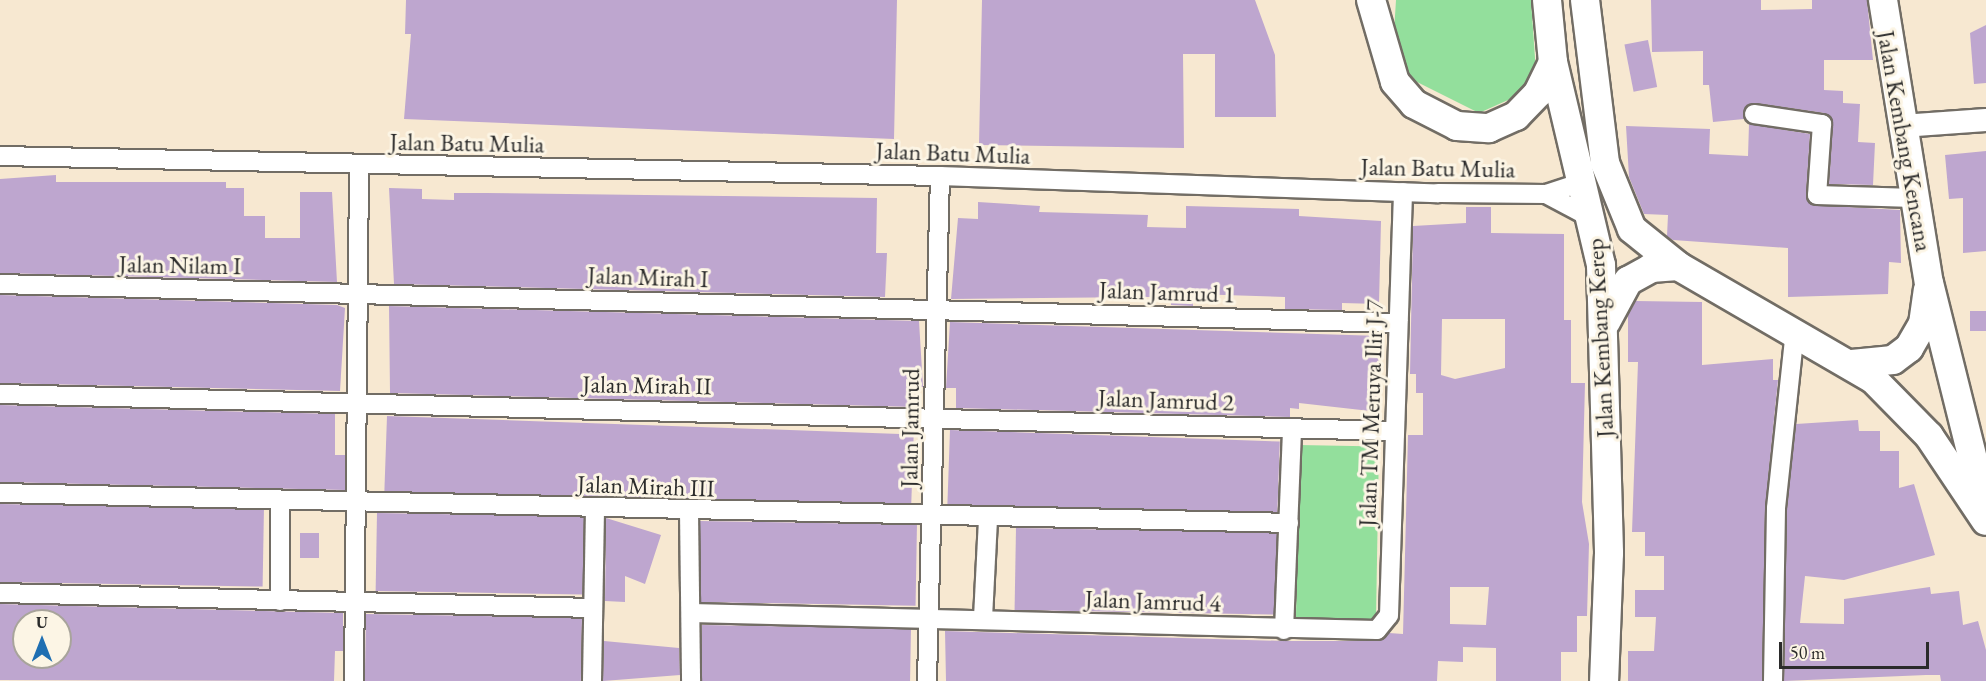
<!DOCTYPE html>
<style>
body{margin:0}
#map{position:relative;width:1986px;height:681px;overflow:hidden;background:#f7e8d1;font-family:"EB Garamond",serif}
div>[style]{position:absolute}
.green>*{inset:0;background:#93df9c;transform-origin:0 0}
.building>*{inset:0;background:#bea6cf;transform-origin:0 0}
.roads{filter:drop-shadow(2px 0 #726d65) drop-shadow(-2px 0 #726d65) drop-shadow(0 2px #726d65) drop-shadow(0 -2px #726d65)}
.minor>*{height:18px;margin:-9px;padding:0 9px;transform-origin:9px;border-radius:9px;background:#fff}
.tertiary>*{height:22px;margin:-11px;padding:0 11px;transform-origin:11px;border-radius:11px;background:#fff}
.primary>*{height:28px;margin:-14px;padding:0 14px;transform-origin:14px;border-radius:14px;background:#fff}
span{translate:-50% -50%;white-space:nowrap;text-align:center;line-height:1.15;-webkit-text-stroke:6px #fcf5e5;paint-order:stroke}
.street-label{font-size:24px;color:#2b2b2b}
.north{position:absolute;left:12px;top:609px;width:60px;height:60px;box-sizing:border-box;background:#fcf5e5;border:2px solid #a8a49b;border-radius:50%;rotate:0deg;font-size:16px;font-weight:700;line-height:24px;text-align:center;color:#2b2b2b}
.north::after{content:'';display:block;margin:auto;width:21px;height:27px;background:#1f6fb2;clip-path:polygon(50% 0,100% 100%,50% 72%,0 100%)}
.scale{position:absolute;left:1779px;top:642px;width:150px;height:27px;box-sizing:border-box;border:3px solid #2b2b2b;border-top:0;padding-left:8px;font-size:18px;line-height:21px;white-space:nowrap;color:#2b2b2b;-webkit-text-stroke:4px #fcf5e5;paint-order:stroke}
</style>
<div id="map">
<div class="green">
<i style="clip-path:polygon(1396px 0,1531px 0,1537px 87px,1479px 113px,1407px 77px,1393px 48px)"></i>
<i style="left:1299px;top:445px;width:80px;height:174px;rotate:1deg"></i>
</div>
<div class="building">
<i style="clip-path:polygon(406px 0,897px 0,894px 139px,404px 119px,411px 34px,405px 34px)"></i>
<i style="clip-path:polygon(982px 0,1255px 0,1275px 55px,1276px 117px,1215px 117px,1215px 54px,1183px 54px,1184px 148px,979px 145px)"></i>
<i style="clip-path:polygon(1651px 0,1761px 0,1761px 10px,1812px 9px,1812px 0,1867px 0,1873px 60px,1824px 60px,1824px 90px,1843px 91px,1843px 103px,1860px 104px,1858px 142px,1875px 143px,1873px 185px,1829px 184px,1833px 124px,1824px 113px,1755px 103px,1745px 108px,1744px 119px,1713px 122px,1709px 85px,1703px 85px,1703px 51px,1652px 52px)"></i>
<i style="clip-path:polygon(1986px 25px,1986px 83px,1974px 84px,1970px 33px)"></i>
<i style="left:1648px;top:40px;width:48px;height:24px;rotate:79deg"></i>
<i style="clip-path:polygon(1749px 124px,1810px 134px,1806px 194px,1812px 205px,1900px 210px,1901px 263px,1889px 262px,1888px 294px,1788px 297px,1788px 248px,1673px 240px,1667px 236px,1668px 215px,1644px 214px,1629px 177px,1626px 126px,1710px 129px,1709px 154px,1748px 156px)"></i>
<i style="clip-path:polygon(1986px 151px,1986px 251px,1963px 253px,1963px 198px,1949px 199px,1945px 155px)"></i>
<i style="clip-path:polygon(56px 175px,56px 182px,226px 182px,226px 188px,244px 188px,244px 216px,265px 216px,265px 238px,300px 238px,300px 192px,332px 192px,337px 282px,0 273px,0 179px)"></i>
<i style="clip-path:polygon(389px 188px,422px 189px,422px 199px,454px 200px,454px 193px,486px 193px,877px 198px,876px 253px,887px 253px,885px 297px,394px 284px)"></i>
<i style="clip-path:polygon(978px 202px,1040px 206px,1039px 212px,1148px 215px,1147px 227px,1186px 228px,1186px 206px,1299px 209px,1299px 216px,1381px 221px,1379px 304px,1342px 303px,1342px 310px,1285px 309px,1285px 297px,1193px 294px,1193px 306px,1171px 305px,1171px 297px,1145px 297px,951px 299px,958px 218px,978px 219px)"></i>
<i style="clip-path:polygon(evenodd,1466px 207px,1491px 207px,1491px 233px,1564px 234px,1564px 320px,1571px 320px,1571px 383px,1585px 383px,1582px 502px,1589px 544px,1587px 616px,1577px 616px,1577px 652px,1561px 652px,1561px 681px,1496px 681px,1496px 648px,1463px 647px,1463px 662px,1438px 661px,1437px 681px,946px 681px,945px 631px,1284px 641px,1377px 641px,1389px 633px,1403px 634px,1408px 435px,1423px 435px,1423px 393px,1416px 393px,1416px 374px,1410px 374px,1413px 226px,1466px 223px,1466px 207px,1442px 319px,1505px 319px,1505px 368px,1455px 379px,1441px 375px,1442px 319px,1466px 207px,1450px 587px,1489px 587px,1486px 625px,1450px 624px,1450px 587px)"></i>
<i style="clip-path:polygon(0 295px,337px 305px,345px 308px,340px 391px,0 383px)"></i>
<i style="clip-path:polygon(1636px 301px,1702px 302px,1702px 365px,1773px 359px,1773px 380px,1778px 380px,1765px 508px,1762px 681px,1628px 681px,1628px 651px,1654px 651px,1656px 617px,1635px 617px,1635px 590px,1664px 590px,1664px 556px,1645px 556px,1645px 532px,1632px 532px,1638px 362px,1628px 362px,1628px 315px)"></i>
<i style="clip-path:polygon(389px 306px,919px 321px,923px 387px,917px 387px,915px 407px,390px 393px)"></i>
<i style="left:1986px;top:311px;width:20px;height:16px;rotate:90deg"></i>
<i style="clip-path:polygon(950px 322px,1380px 336px,1379px 412px,1299px 403px,1299px 409px,1290px 408px,1290px 417px,956px 408px,956px 388px,946px 388px)"></i>
<i style="clip-path:polygon(0 405px,335px 414px,335px 455px,345px 455px,345px 490px,0 482px)"></i>
<i style="left:387px;top:416px;width:527px;height:75px;rotate:2deg"></i>
<i style="clip-path:polygon(1858px 420px,1859px 431px,1880px 431px,1880px 451px,1899px 451px,1899px 488px,1914px 484px,1935px 555px,1844px 580px,1805px 576px,1800px 623px,1844px 624px,1844px 599px,1930px 587px,1931px 594px,1959px 591px,1963px 625px,1978px 621px,1986px 650px,1986px 681px,1941px 681px,1940px 675px,1926px 675px,1784px 681px,1787px 509px,1796px 424px)"></i>
<i style="left:950px;top:430px;width:330px;height:74px;rotate:2deg"></i>
<i style="left:0;top:504px;width:264px;height:78px;rotate:1deg"></i>
<i style="left:377px;top:513px;width:207px;height:78px;rotate:1deg"></i>
<i style="clip-path:polygon(606px 518px,661px 535px,645px 584px,625px 576px,625px 602px,605px 601px)"></i>
<i style="left:700px;top:521px;width:217px;height:81px;rotate:1deg"></i>
<i style="left:1016px;top:528px;width:261px;height:82px;rotate:1deg"></i>
<i style="left:300px;top:533px;width:19px;height:25px"></i>
<i style="clip-path:polygon(evenodd,0 604px,343px 613px,343px 651px,335px 651px,334px 681px,0 680px,0 604px,24px 621px,60px 621px,60px 657px,24px 657px,24px 621px)"></i>
<i style="left:366px;top:614px;width:216px;height:67px;rotate:1deg"></i>
<i style="left:702px;top:625px;width:209px;height:56px;rotate:1deg"></i>
<i style="clip-path:polygon(604px 641px,679px 648px,680px 675px,603px 681px)"></i>
</div>
<div class="roads">
<div class="minor">
<i style="left:1754px;top:114px;width:69px;rotate:8.4deg"></i>
<i style="left:1822px;top:124px;width:71px;rotate:94deg"></i>
<i style="left:1817px;top:195px;width:97px;rotate:1.8deg"></i>
<i style="left:0;top:156px;width:940px;rotate:1.22deg"></i>
<i style="left:940px;top:176px;width:498px;rotate:2deg"></i>
<i style="left:1438px;top:193px;width:108px;rotate:0.5deg"></i>
<i style="left:1546px;top:194px;width:40px;rotate:-18deg"></i>
<i style="left:1546px;top:194px;width:53px;rotate:28deg"></i>
<i style="left:0;top:284px;width:1399px;rotate:1.6deg"></i>
<i style="left:0;top:394px;width:1395px;rotate:1.52deg"></i>
<i style="left:0;top:493px;width:1289px;rotate:1.33deg"></i>
<i style="left:280px;top:502px;width:99px;rotate:90deg"></i>
<i style="left:689px;top:512px;width:169px;rotate:89.3deg"></i>
<i style="left:0;top:593px;width:593px;rotate:1.45deg"></i>
<i style="left:691px;top:613px;width:686px;rotate:1.42deg"></i>
<i style="left:1377px;top:630px;width:19px;rotate:-51deg"></i>
<i style="left:1389px;top:615px;width:423px;rotate:-88.1deg"></i>
<i style="left:983px;top:618px;width:99px;rotate:-87.1deg"></i>
<i style="left:1284px;top:630px;width:202px;rotate:-87.7deg"></i>
<i style="left:354px;top:681px;width:516px;rotate:-89.44deg"></i>
<i style="left:592px;top:681px;width:172px;rotate:-89deg"></i>
<i style="left:927px;top:681px;width:505px;rotate:-88.53deg"></i>
<i style="left:1773px;top:681px;width:173px;rotate:-89deg"></i>
<i style="left:1776px;top:508px;width:178px;rotate:-83.9deg"></i>
</div>
<div class="tertiary">
<i style="left:1902px;top:126px;width:84px;rotate:-4.1deg"></i>
</div>
<div class="primary">
<i style="left:1371px;top:0;width:85px;rotate:73.7deg"></i>
<i style="left:1395px;top:82px;width:29px;rotate:49deg"></i>
<i style="left:1414px;top:104px;width:48px;rotate:27.1deg"></i>
<i style="left:1457px;top:126px;width:32px;rotate:4deg"></i>
<i style="left:1489px;top:128px;width:30px;rotate:-24deg"></i>
<i style="left:1516px;top:116px;width:32px;rotate:-46deg"></i>
<i style="left:1538px;top:93px;width:34px;rotate:-64deg"></i>
<i style="left:1547px;top:0;width:62px;rotate:84.5deg"></i>
<i style="left:1553px;top:62px;width:209px;rotate:76.7deg"></i>
<i style="left:1601px;top:265px;width:288px;rotate:88.4deg"></i>
<i style="left:1609px;top:553px;width:128px;rotate:92.2deg"></i>
<i style="left:1585px;top:0;width:164px;rotate:83deg"></i>
<i style="left:1605px;top:163px;width:71px;rotate:67.8deg"></i>
<i style="left:1632px;top:229px;width:59px;rotate:38.8deg"></i>
<i style="left:1678px;top:266px;width:225px;rotate:30.1deg"></i>
<i style="left:1873px;top:379px;width:80px;rotate:45.5deg"></i>
<i style="left:1929px;top:436px;width:102px;rotate:56.2deg"></i>
<i style="left:1883px;top:0;width:287px;rotate:80.8deg"></i>
<i style="left:1929px;top:283px;width:224px;rotate:76deg"></i>
<i style="left:1606px;top:322px;width:47px;rotate:-61.8deg"></i>
<i style="left:1628px;top:281px;width:26px;rotate:-29deg"></i>
<i style="left:1651px;top:268px;width:27px;rotate:-4deg"></i>
<i style="left:1852px;top:364px;width:41px;rotate:-5.6deg"></i>
<i style="left:1893px;top:360px;width:20px;rotate:-37deg"></i>
<i style="left:1909px;top:348px;width:28px;rotate:-60deg"></i>
<i style="left:1923px;top:324px;width:34px;rotate:-82deg"></i>
</div>
</div>
<div class="street-label">
<span style="left:1905px;top:141px;rotate:80deg">Jalan Kembang Kencana</span>
<span style="left:467px;top:143px;rotate:1deg">Jalan Batu Mulia</span>
<span style="left:953px;top:153px;rotate:2deg">Jalan Batu Mulia</span>
<span style="left:1438px;top:168px;rotate:1deg">Jalan Batu Mulia</span>
<span style="left:180px;top:265px;rotate:1deg">Jalan Nilam I</span>
<span style="left:648px;top:277px;rotate:2deg">Jalan Mirah I</span>
<span style="left:1167px;top:292px;rotate:2deg">Jalan Jamrud 1</span>
<span style="left:1600px;top:338px;rotate:-93deg">Jalan Kembang Kerep</span>
<span style="left:647px;top:385px;rotate:1deg">Jalan Mirah II</span>
<span style="left:1166px;top:400px;rotate:2deg">Jalan Jamrud 2</span>
<span style="left:1371px;top:413px;rotate:-88deg">Jalan TM Meruya Ilir J-7</span>
<span style="left:910px;top:428px;rotate:-89deg">Jalan Jamrud</span>
<span style="left:646px;top:486px;rotate:2deg">Jalan Mirah III</span>
<span style="left:1153px;top:601px;rotate:2deg">Jalan Jamrud 4</span>
</div>
<div class="north">U</div>
<div class="scale">50 m</div>
</div>
